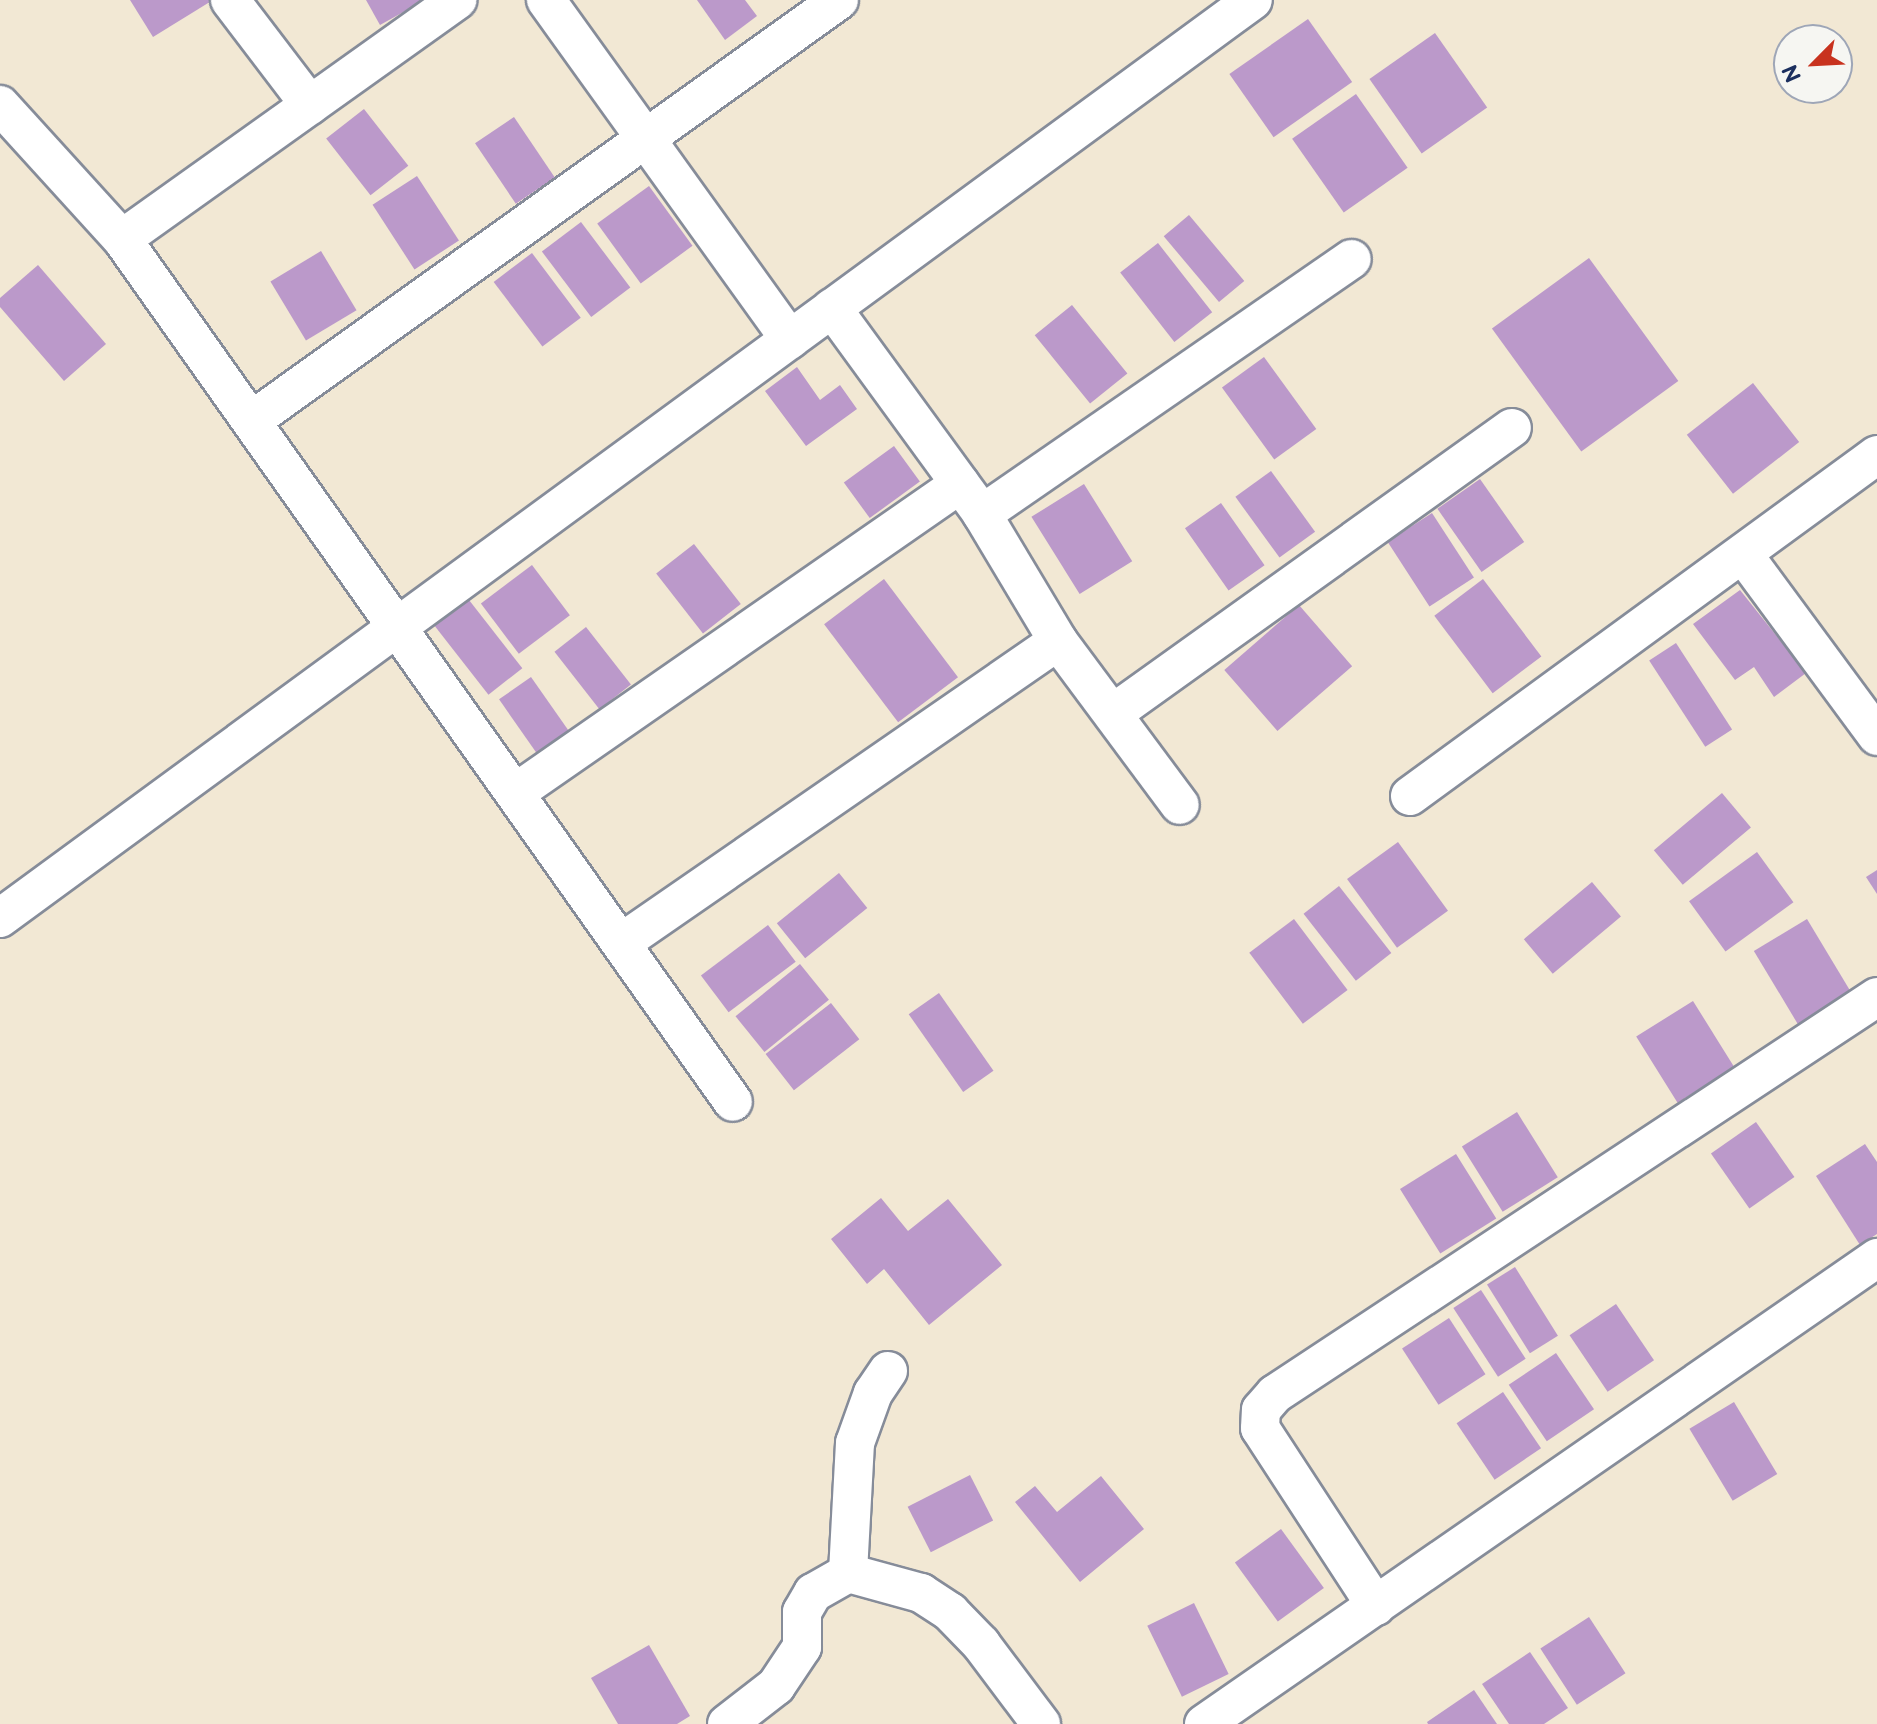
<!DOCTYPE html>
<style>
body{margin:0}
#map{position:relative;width:1877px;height:1724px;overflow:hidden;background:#f2e8d4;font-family:"Balsamiq Sans",sans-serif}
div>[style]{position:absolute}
.building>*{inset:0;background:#bb99ca;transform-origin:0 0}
.roads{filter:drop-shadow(2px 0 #868c99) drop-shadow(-2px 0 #868c99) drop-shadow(0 2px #868c99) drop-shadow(0 -2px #868c99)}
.minor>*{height:38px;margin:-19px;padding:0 19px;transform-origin:19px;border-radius:19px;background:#fff}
span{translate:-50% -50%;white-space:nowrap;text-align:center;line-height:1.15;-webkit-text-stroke:7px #f6f6f2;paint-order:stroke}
.north{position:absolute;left:1773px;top:24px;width:80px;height:80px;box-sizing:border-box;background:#f6f6f2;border:2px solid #9ea6b7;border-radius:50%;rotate:246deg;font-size:22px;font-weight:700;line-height:32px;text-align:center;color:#1b2f5e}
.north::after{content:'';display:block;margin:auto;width:28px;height:36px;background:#c8321e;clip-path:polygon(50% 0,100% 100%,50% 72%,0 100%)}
</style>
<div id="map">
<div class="building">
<i style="clip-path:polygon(130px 0,213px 0,153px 37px)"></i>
<i style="clip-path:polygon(366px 0,425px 0,380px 25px)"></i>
<i style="clip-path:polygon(697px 0,745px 0,757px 16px,725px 40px)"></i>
<i style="left:1308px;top:19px;width:77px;height:96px;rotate:55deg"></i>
<i style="left:1435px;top:33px;width:91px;height:80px;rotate:55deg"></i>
<i style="left:1356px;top:94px;width:90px;height:78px;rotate:55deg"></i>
<i style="left:364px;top:109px;width:72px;height:48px;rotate:52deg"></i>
<i style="left:514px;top:117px;width:73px;height:47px;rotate:56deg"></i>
<i style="left:417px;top:176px;width:77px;height:53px;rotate:57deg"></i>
<i style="left:649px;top:186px;width:74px;height:64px;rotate:54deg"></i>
<i style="left:1189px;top:215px;width:86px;height:33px;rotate:50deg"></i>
<i style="left:581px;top:222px;width:82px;height:49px;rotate:53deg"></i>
<i style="left:1158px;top:243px;width:88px;height:48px;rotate:52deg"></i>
<i style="left:321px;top:251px;width:69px;height:59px;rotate:59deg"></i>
<i style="left:532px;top:253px;width:81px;height:48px;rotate:53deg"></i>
<i style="left:1589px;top:258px;width:152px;height:120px;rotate:54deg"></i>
<i style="clip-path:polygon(38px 265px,106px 344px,64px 381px,0 307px,0 298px)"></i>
<i style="left:1072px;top:305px;width:88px;height:48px;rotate:51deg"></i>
<i style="left:1264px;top:357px;width:89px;height:52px;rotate:54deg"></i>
<i style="clip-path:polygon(797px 367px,820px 400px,840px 385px,857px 409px,806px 446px,765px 391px)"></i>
<i style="left:1753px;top:383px;width:75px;height:84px;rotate:52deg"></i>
<i style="left:894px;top:446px;width:44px;height:62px;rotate:54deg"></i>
<i style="left:1271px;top:471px;width:75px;height:44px;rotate:54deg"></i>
<i style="left:1480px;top:479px;width:77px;height:52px;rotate:55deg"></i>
<i style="left:1084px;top:484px;width:91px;height:62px;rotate:58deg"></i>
<i style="left:1221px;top:503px;width:76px;height:44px;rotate:55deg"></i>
<i style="left:1432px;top:513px;width:77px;height:53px;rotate:57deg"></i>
<i style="left:694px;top:544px;width:76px;height:48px;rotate:52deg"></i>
<i style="left:532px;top:565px;width:63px;height:64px;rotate:53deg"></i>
<i style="left:884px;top:579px;width:123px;height:75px;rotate:53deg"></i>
<i style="left:1483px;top:579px;width:97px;height:61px;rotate:53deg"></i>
<i style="clip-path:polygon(1740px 590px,1806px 673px,1774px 697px,1754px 667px,1735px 680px,1693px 624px)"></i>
<i style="left:462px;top:591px;width:98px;height:43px;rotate:52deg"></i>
<i style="left:1299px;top:605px;width:81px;height:99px;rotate:49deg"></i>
<i style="left:586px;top:627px;width:73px;height:40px;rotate:52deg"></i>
<i style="left:1676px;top:643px;width:103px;height:32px;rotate:57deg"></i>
<i style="left:531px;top:677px;width:66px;height:39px;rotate:55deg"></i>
<i style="left:1722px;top:793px;width:45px;height:89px;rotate:50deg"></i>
<i style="left:1398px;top:842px;width:85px;height:63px;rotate:54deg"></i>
<i style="left:1757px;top:852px;width:62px;height:84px;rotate:54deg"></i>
<i style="clip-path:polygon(1877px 870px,1877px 894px,1866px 877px)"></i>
<i style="left:839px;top:873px;width:45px;height:80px;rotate:51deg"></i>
<i style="left:1592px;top:882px;width:45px;height:89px;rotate:50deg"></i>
<i style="left:1339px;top:886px;width:85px;height:45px;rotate:52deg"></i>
<i style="left:1294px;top:919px;width:89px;height:56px;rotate:53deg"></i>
<i style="left:1807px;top:919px;width:87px;height:62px;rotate:59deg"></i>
<i style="left:768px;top:925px;width:46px;height:84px;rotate:53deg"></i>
<i style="left:800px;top:964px;width:46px;height:83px;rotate:51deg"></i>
<i style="left:939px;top:993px;width:95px;height:37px;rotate:55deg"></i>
<i style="left:1693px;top:1001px;width:78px;height:67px;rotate:58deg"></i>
<i style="left:831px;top:1003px;width:46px;height:83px;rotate:52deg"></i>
<i style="left:1517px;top:1112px;width:77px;height:65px;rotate:58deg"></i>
<i style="left:1756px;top:1122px;width:67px;height:55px;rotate:55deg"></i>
<i style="clip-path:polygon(1865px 1144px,1877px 1162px,1877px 1234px,1860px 1245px,1816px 1176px)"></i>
<i style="left:1456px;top:1154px;width:76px;height:66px;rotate:58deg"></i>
<i style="clip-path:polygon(881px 1198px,908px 1231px,948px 1199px,1002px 1265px,929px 1325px,884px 1269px,867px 1284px,831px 1239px)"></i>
<i style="left:1515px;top:1267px;width:81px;height:33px;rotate:58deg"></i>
<i style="left:1481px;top:1290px;width:82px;height:33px;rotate:57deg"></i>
<i style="left:1616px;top:1304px;width:68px;height:56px;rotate:56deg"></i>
<i style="left:1449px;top:1318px;width:67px;height:56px;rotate:57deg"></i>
<i style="left:1556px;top:1353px;width:68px;height:57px;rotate:56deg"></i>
<i style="left:1503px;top:1392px;width:68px;height:56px;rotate:56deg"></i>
<i style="left:1734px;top:1402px;width:84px;height:52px;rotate:59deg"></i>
<i style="left:970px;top:1475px;width:51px;height:70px;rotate:63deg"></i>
<i style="clip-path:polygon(1101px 1476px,1144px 1529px,1080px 1582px,1015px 1502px,1035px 1486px,1057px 1512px)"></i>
<i style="left:1281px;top:1529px;width:73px;height:57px;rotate:54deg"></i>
<i style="left:1194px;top:1603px;width:79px;height:52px;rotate:64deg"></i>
<i style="left:1589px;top:1617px;width:67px;height:58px;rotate:57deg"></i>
<i style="clip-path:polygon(649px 1645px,690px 1716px,677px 1724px,618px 1724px,591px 1678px)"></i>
<i style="clip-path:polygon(1530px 1652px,1568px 1708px,1544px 1724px,1509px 1724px,1482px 1684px)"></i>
<i style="clip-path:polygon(1474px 1690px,1497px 1724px,1428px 1724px,1427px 1722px)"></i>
</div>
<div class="roads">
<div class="minor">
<i style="left:230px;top:0;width:132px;rotate:52.7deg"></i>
<i style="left:546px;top:0;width:418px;rotate:54.3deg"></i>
<i style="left:0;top:105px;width:181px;rotate:47.7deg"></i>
<i style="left:122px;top:239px;width:1057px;rotate:54.7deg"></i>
<i style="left:122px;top:239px;width:412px;rotate:-35.5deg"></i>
<i style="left:832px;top:308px;width:255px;rotate:53.9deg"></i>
<i style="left:982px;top:514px;width:148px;rotate:59.1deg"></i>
<i style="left:1058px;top:641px;width:204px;rotate:53.4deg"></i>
<i style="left:251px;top:421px;width:723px;rotate:-35.6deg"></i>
<i style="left:982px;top:514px;width:449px;rotate:-34.6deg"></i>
<i style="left:1743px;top:554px;width:226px;rotate:53.6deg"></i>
<i style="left:1115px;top:712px;width:488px;rotate:-35.6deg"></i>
<i style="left:515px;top:793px;width:542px;rotate:-34.78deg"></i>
<i style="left:1410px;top:796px;width:578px;rotate:-36.14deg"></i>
<i style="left:0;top:918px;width:1553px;rotate:-36.23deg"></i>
<i style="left:621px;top:943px;width:531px;rotate:-34.65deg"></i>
<i style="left:888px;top:1371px;width:27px;rotate:124deg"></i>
<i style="left:873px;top:1393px;width:53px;rotate:109.8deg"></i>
<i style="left:855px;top:1443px;width:130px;rotate:93.1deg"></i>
<i style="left:848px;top:1573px;width:76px;rotate:15.3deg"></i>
<i style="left:921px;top:1593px;width:35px;rotate:33deg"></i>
<i style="left:950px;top:1612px;width:45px;rotate:45.9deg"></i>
<i style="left:981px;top:1644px;width:100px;rotate:53.1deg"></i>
<i style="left:1376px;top:1606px;width:212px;rotate:-123.1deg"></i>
<i style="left:1260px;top:1428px;width:18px;rotate:-87deg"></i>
<i style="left:1261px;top:1410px;width:21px;rotate:-49deg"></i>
<i style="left:1275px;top:1394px;width:721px;rotate:-33.4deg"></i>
<i style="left:727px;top:1724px;width:62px;rotate:-37.8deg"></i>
<i style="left:776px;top:1686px;width:47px;rotate:-56.3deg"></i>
<i style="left:802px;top:1647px;width:35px;rotate:-90deg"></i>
<i style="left:802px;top:1612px;width:22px;rotate:-60deg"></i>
<i style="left:813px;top:1593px;width:40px;rotate:-29.7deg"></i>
<i style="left:1204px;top:1724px;width:819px;rotate:-34.7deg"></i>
</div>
</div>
<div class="north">N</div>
</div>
